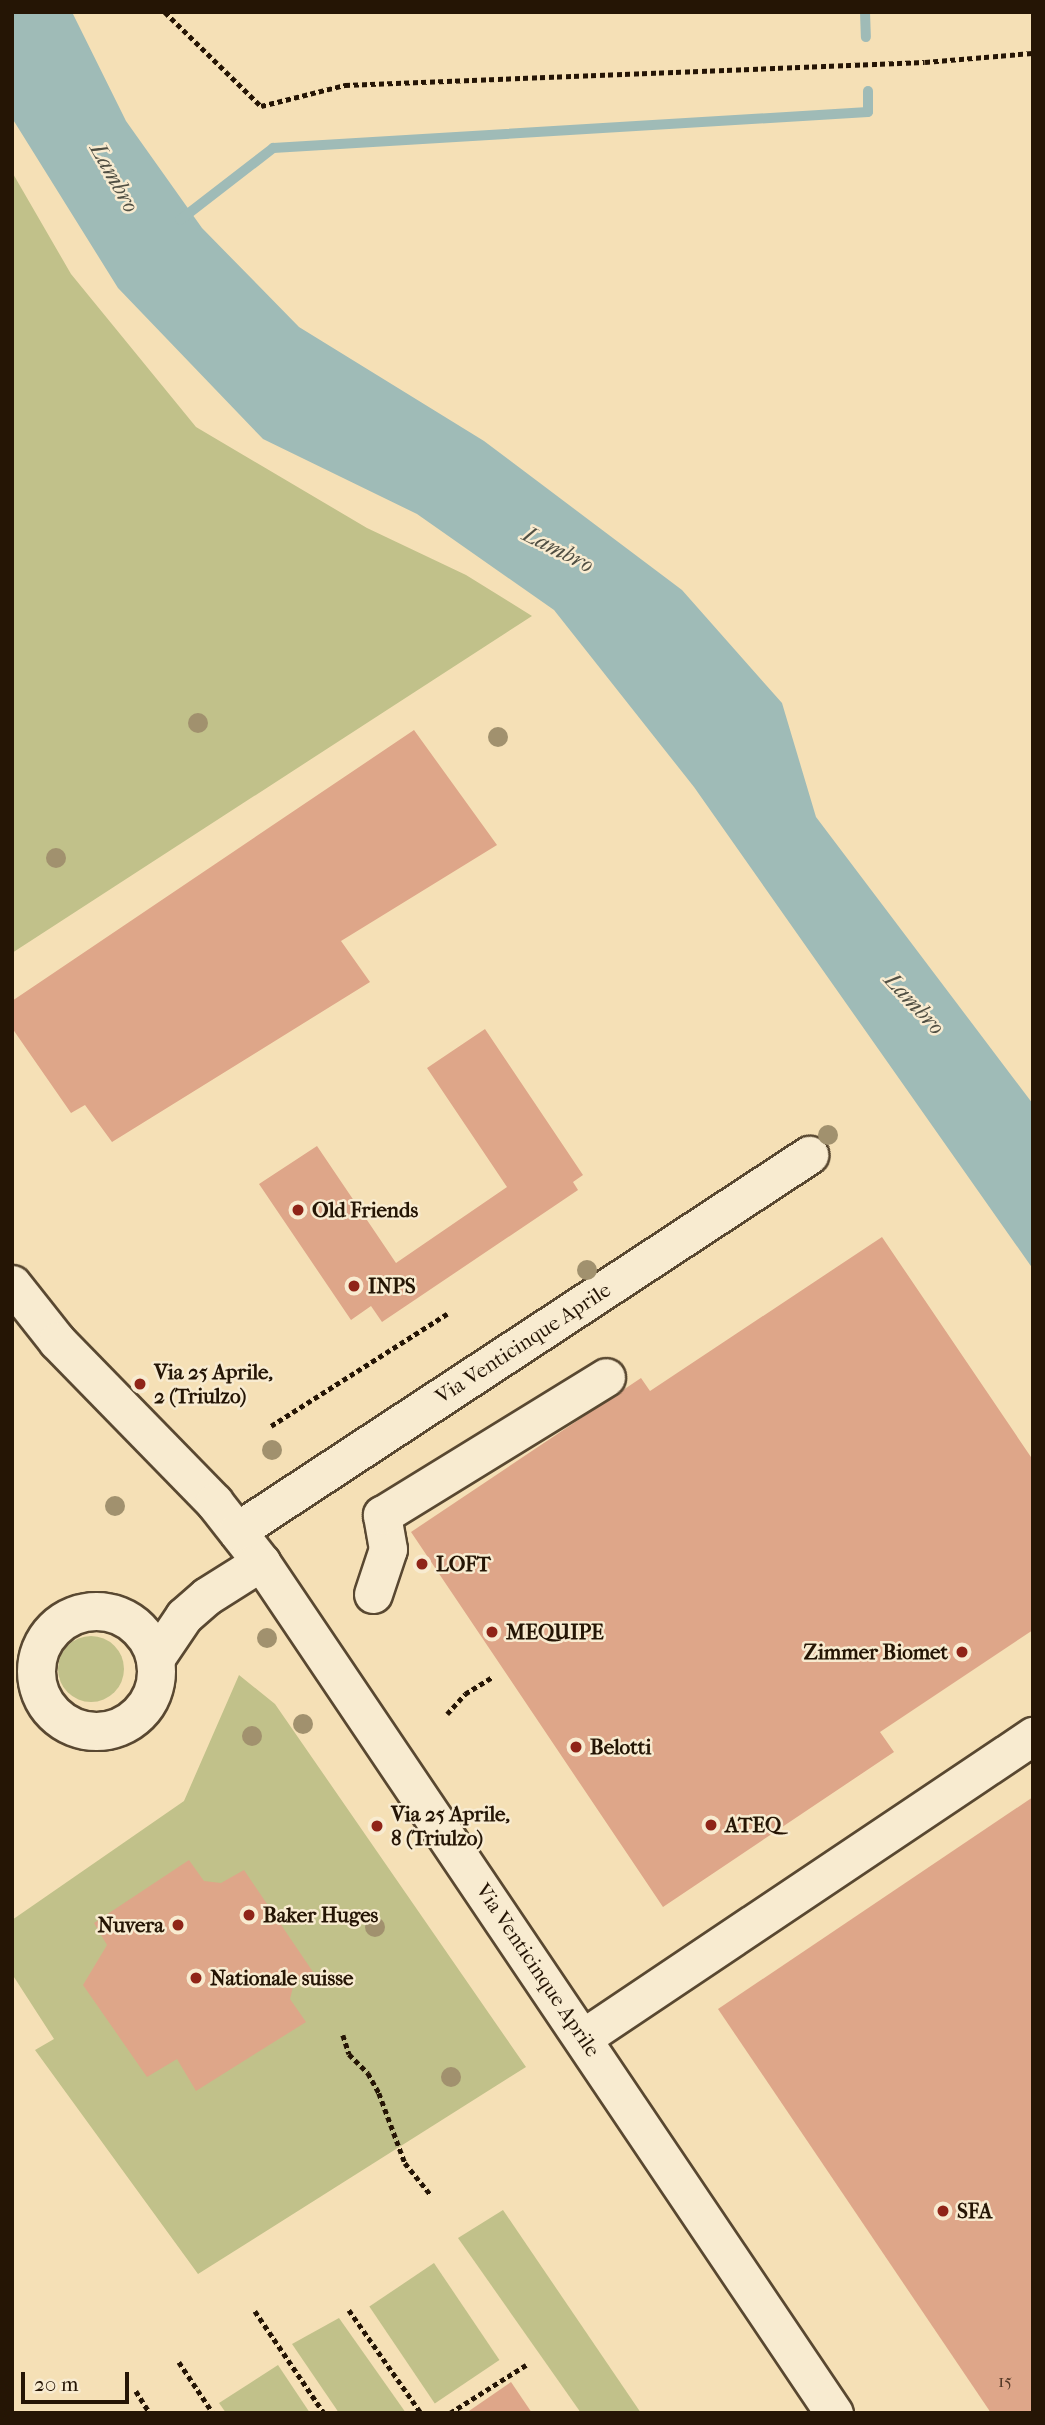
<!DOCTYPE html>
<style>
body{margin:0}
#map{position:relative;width:1045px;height:2425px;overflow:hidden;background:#f5e0b6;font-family:"IM FELL French Canon",serif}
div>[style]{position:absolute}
.green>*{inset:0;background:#c1c18a;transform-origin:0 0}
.round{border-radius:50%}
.water>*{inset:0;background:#9fbbb7}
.stream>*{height:10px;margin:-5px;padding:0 5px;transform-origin:5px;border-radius:5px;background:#9fbbb7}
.building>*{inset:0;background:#dea689}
.path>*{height:4.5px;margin-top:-2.25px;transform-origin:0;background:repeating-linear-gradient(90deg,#251505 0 5px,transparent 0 8.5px)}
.roads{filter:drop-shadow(2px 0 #594831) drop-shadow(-2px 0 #594831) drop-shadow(0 2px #594831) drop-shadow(0 -2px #594831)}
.minor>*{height:37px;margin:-18.5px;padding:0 18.5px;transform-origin:18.5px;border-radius:18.5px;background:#f8ebd0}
.minor>.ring{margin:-18.5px;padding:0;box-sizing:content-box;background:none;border:37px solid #f8ebd0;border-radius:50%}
.trees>*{width:20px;height:20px;margin:-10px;border-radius:50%;background:#a1916e}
.dots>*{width:19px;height:19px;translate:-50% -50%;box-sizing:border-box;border:4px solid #f8ebd0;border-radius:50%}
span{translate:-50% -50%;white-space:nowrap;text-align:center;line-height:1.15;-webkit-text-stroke:5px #f8ebd0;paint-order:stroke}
.number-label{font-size:18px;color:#533926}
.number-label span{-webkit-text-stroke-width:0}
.poi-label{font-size:21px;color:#251505;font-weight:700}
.left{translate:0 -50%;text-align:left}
.right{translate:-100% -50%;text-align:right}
.street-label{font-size:21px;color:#251505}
.water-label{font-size:23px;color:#504f43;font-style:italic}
.frame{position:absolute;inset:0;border:14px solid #251505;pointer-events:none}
.scale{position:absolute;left:21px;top:2372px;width:108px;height:32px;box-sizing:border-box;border:4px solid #251505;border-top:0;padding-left:9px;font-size:21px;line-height:24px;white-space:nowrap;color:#251505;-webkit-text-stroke:5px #f8ebd0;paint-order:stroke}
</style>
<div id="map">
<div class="green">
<i style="clip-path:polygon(12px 172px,71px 274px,196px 427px,367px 528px,466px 575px,532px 616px,12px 953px)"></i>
<i class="round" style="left:58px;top:1636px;width:66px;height:66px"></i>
<i style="clip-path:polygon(239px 1675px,275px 1704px,526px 2067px,198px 2274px,35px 2050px,54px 2039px,12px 1974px,12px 1920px,184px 1801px)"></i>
<i style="clip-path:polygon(503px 2210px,641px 2413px,581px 2413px,458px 2238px)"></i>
<i style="left:434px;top:2263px;width:117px;height:78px;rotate:56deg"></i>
<i style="clip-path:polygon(339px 2318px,406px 2413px,339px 2413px,292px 2344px)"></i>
<i style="clip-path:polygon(278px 2365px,310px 2413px,226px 2413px,219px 2403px)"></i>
</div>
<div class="water">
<i style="clip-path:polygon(12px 12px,72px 12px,126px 121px,202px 228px,299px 327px,484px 441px,682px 590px,782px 703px,816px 817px,1033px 1104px,1033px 1269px,694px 787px,554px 610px,417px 514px,263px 439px,118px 288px,12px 118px)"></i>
</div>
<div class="stream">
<i style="left:865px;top:12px;width:25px;rotate:88deg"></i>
<i style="left:180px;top:220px;width:118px;rotate:-37.7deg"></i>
<i style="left:273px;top:148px;width:596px;rotate:-3.46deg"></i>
<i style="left:868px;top:112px;width:21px;rotate:-90deg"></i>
</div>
<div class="building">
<i style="clip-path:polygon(414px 730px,497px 845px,341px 941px,370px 982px,112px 1142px,85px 1105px,71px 1113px,12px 1028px,12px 1001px)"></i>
<i style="clip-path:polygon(485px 1029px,583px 1175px,573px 1182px,578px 1190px,382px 1322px,371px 1306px,351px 1320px,259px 1184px,317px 1146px,396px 1263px,507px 1187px,427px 1068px)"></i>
<i style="clip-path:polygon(882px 1237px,1033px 1460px,1033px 1630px,880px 1732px,894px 1752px,663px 1907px,411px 1532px,641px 1378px,650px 1391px)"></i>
<i style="clip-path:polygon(1033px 1797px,1033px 2413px,991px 2413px,718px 2009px)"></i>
<i style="clip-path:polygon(189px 1860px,204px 1881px,221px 1883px,244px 1870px,313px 1972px,294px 1983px,290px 1999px,306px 2022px,196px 2091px,177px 2059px,147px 2077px,83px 1985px,107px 1945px,94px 1923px)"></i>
<i style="clip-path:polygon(511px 2382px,532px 2413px,466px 2413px)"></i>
</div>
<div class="path">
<i style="left:165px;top:12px;width:134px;rotate:44.4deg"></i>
<i style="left:261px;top:106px;width:87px;rotate:-14deg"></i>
<i style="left:345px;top:85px;width:580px;rotate:-2.27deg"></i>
<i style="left:925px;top:62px;width:108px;rotate:-4.8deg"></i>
<i style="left:271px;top:1426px;width:209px;rotate:-32.5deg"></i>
<i style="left:447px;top:1714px;width:27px;rotate:-48deg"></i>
<i style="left:465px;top:1694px;width:31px;rotate:-32deg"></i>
<i style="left:343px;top:2035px;width:20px;rotate:72deg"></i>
<i style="left:349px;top:2054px;width:27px;rotate:45deg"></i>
<i style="left:368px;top:2073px;width:23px;rotate:61deg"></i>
<i style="left:379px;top:2093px;width:75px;rotate:69.6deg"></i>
<i style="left:405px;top:2163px;width:40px;rotate:51deg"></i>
<i style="left:349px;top:2310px;width:126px;rotate:55deg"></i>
<i style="left:255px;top:2311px;width:123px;rotate:55.9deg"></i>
<i style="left:179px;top:2362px;width:61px;rotate:56.3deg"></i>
<i style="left:136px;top:2391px;width:26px;rotate:58deg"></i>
<i style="left:450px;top:2413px;width:90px;rotate:-32.3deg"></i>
</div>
<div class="roads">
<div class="minor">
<i style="left:12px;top:1284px;width:73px;rotate:51.7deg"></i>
<i style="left:57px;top:1341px;width:225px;rotate:45.7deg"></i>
<i style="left:214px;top:1502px;width:76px;rotate:51.9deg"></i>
<i style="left:261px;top:1562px;width:1026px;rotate:56.05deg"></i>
<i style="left:237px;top:1531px;width:685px;rotate:-33.32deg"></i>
<i style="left:373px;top:1594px;width:47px;rotate:-71.6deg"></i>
<i style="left:388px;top:1549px;width:35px;rotate:-100deg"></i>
<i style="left:382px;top:1515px;width:263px;rotate:-31.6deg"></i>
<i class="ring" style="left:36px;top:1611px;width:83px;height:83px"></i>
<i style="left:155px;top:1659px;width:52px;rotate:-56deg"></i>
<i style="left:184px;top:1616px;width:30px;rotate:-41deg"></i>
<i style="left:207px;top:1596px;width:64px;rotate:-32.2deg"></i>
<i style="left:584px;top:2037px;width:541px;rotate:-33.84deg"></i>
</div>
</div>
<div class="trees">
<i style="left:198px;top:723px"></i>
<i style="left:498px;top:737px"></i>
<i style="left:56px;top:858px"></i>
<i style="left:828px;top:1135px"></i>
<i style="left:587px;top:1270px"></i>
<i style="left:272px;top:1450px"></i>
<i style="left:115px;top:1506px"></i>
<i style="left:267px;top:1638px"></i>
<i style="left:303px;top:1724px"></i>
<i style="left:252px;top:1736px"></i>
<i style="left:375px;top:1927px"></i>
<i style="left:451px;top:2077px"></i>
</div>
<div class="dots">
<i style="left:298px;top:1210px;background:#8f2418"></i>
<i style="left:354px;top:1286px;background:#8f2418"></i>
<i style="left:140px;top:1384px;background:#8f2418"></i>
<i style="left:422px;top:1564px;background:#8f2418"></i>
<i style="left:492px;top:1632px;background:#8f2418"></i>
<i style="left:962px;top:1652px;background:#8f2418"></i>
<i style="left:576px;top:1747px;background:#8f2418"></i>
<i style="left:711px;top:1825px;background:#8f2418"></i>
<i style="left:377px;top:1826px;background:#8f2418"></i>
<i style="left:249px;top:1915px;background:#8f2418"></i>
<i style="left:178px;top:1925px;background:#8f2418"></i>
<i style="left:196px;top:1978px;background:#8f2418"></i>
<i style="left:943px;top:2211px;background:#8f2418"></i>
</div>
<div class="number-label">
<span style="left:1005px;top:2382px">15</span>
</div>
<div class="poi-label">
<span class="left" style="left:312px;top:1210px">Old Friends</span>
<span class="left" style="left:368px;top:1286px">INPS</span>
<span class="left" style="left:154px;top:1384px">Via 25 Aprile,<br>2 (Triulzo)</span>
<span class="left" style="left:436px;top:1564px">LOFT</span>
<span class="left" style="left:506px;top:1632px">MEQUIPE</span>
<span class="right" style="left:948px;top:1652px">Zimmer Biomet</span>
<span class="left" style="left:590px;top:1747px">Belotti</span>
<span class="left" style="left:391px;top:1826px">Via 25 Aprile,<br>8 (Triulzo)</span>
<span class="left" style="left:725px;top:1825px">ATEQ</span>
<span class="left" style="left:263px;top:1915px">Baker Huges</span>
<span class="right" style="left:164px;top:1925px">Nuvera</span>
<span class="left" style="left:210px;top:1978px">Nationale suisse</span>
<span class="left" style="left:957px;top:2211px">SFA</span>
</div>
<div class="street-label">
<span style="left:523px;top:1343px;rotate:-33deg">Via Venticinque Aprile</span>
<span style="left:538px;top:1970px;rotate:56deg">Via Venticinque Aprile</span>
</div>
<div class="water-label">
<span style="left:114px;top:178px;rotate:61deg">Lambro</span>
<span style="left:558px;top:550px;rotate:27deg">Lambro</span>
<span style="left:914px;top:1004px;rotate:47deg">Lambro</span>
</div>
<div class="frame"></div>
<div class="scale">20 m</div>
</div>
